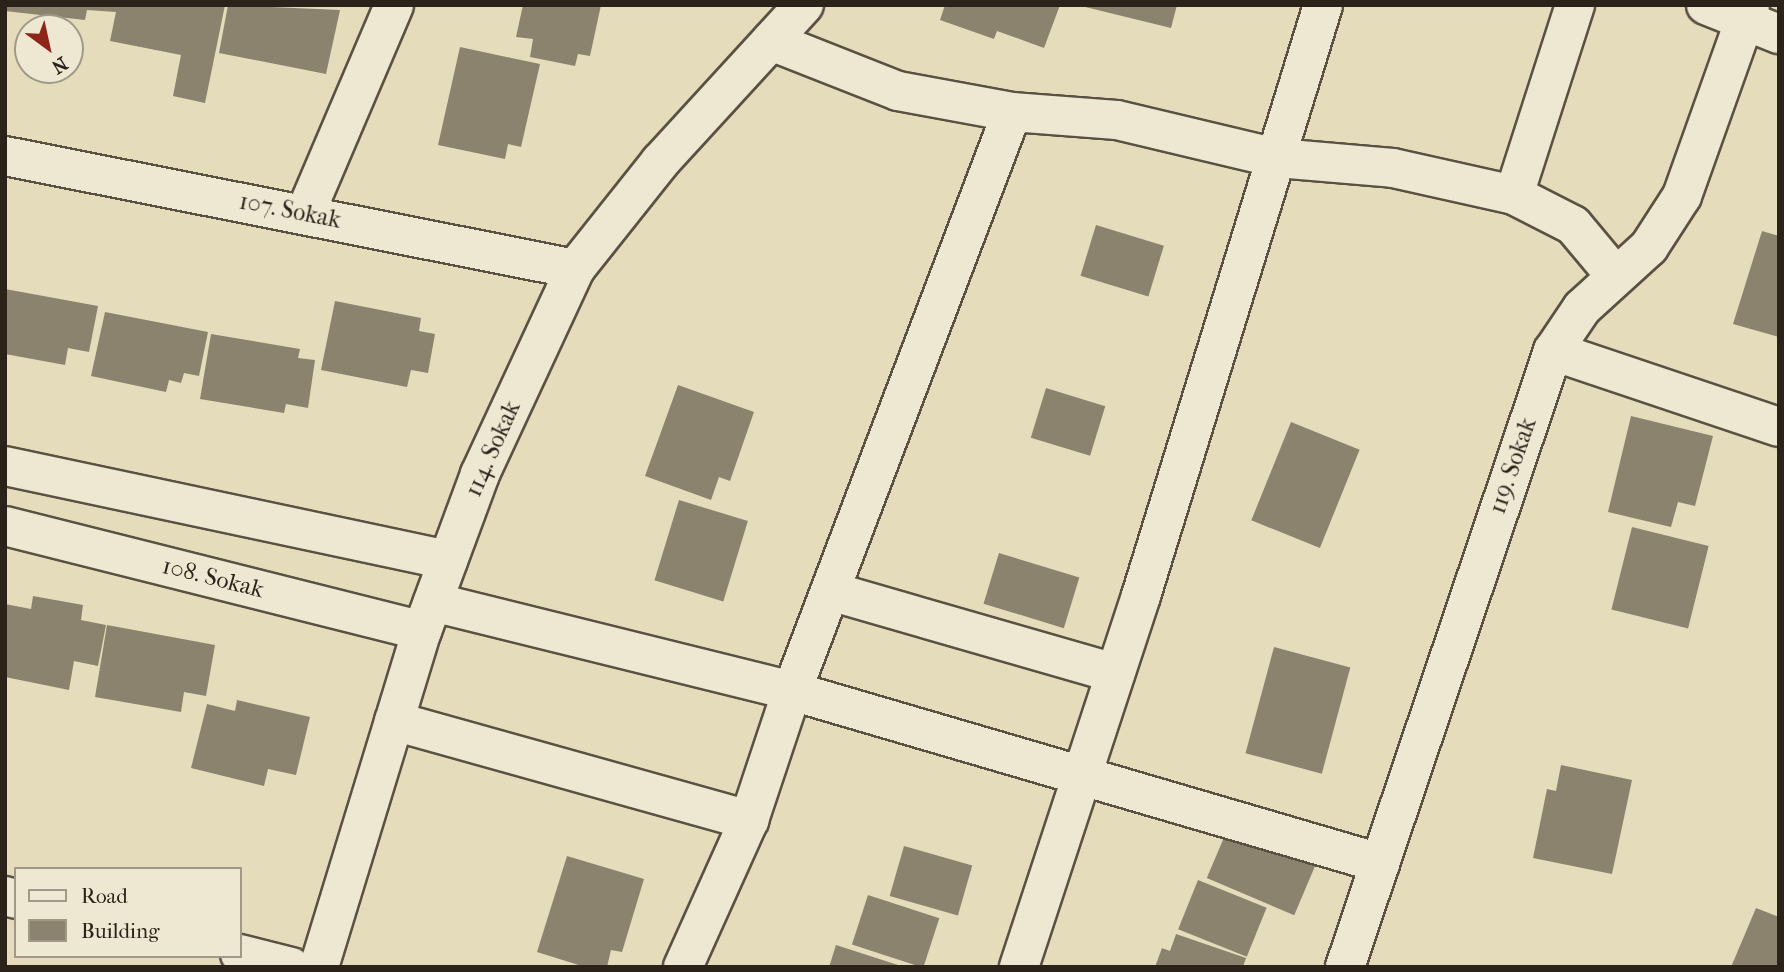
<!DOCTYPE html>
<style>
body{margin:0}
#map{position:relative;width:1784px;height:972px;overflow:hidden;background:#e5dcbc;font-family:"IM FELL French Canon",serif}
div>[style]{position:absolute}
.building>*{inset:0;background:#8c836e;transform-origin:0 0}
.roads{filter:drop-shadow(2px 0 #5a5142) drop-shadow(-2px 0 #5a5142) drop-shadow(0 2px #5a5142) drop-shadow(0 -2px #5a5142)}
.minor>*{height:38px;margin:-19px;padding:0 19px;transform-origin:19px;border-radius:19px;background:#eee8d3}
span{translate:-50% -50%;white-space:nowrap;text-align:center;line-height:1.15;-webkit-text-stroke:6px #eee8d3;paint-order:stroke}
.street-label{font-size:24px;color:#2b231a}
.frame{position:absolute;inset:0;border:7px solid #2b231a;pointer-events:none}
.legend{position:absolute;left:14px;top:867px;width:228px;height:91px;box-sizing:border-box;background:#eee8d3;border:2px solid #a09989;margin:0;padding:9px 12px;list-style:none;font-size:21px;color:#2b231a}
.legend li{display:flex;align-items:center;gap:14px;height:35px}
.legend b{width:35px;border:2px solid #a09989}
.north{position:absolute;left:14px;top:14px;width:70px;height:70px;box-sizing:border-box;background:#eee8d3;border:2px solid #a09989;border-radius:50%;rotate:147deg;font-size:19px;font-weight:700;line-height:28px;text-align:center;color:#2b231a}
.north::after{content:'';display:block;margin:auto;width:24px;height:32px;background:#8f2418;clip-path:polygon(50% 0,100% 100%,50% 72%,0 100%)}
</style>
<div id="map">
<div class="building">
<i style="clip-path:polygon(5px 5px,225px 5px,205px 103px,173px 96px,181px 55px,110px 41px,116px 12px,87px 10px,85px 20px,5px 11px)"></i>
<i style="clip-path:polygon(228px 5px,340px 10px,326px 74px,219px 53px)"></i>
<i style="clip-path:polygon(523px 5px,601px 5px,590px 56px,578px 54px,575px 66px,530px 57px,533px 39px,516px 37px)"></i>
<i style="clip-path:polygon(945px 5px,1060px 5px,1044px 48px,997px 31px,994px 39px,940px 20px)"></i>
<i style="clip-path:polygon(1077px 5px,1177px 5px,1171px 28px)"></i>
<i style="clip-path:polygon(460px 47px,540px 64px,521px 147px,508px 144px,505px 159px,438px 145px)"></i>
<i style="left:1096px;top:225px;width:71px;height:53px;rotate:17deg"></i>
<i style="clip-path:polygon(1762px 231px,1779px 236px,1779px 337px,1733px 324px)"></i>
<i style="clip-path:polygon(5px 289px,98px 306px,89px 352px,68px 348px,65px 365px,5px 354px)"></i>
<i style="clip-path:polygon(335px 301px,421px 318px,419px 331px,435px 334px,428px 373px,411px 370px,407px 387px,321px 370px)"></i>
<i style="clip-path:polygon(105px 312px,208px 332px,199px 376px,184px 373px,181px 383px,169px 380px,166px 392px,91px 376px)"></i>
<i style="clip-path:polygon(211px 334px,300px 349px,298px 358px,315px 360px,308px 408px,286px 404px,284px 413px,200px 399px)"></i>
<i style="clip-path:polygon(678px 385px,754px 412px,730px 481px,719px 477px,711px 500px,645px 476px)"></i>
<i style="left:1046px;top:388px;width:62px;height:52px;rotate:17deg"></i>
<i style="clip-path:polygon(1631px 416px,1713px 436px,1695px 506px,1678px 502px,1671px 527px,1608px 512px)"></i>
<i style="left:1291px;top:422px;width:74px;height:106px;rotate:22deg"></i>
<i style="left:679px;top:500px;width:72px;height:84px;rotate:17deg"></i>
<i style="left:1632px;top:527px;width:79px;height:85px;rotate:14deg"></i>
<i style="left:999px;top:553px;width:84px;height:53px;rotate:17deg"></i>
<i style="clip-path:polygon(33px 596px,83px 605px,81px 620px,106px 625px,98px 666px,74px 661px,69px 690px,5px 677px,5px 604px,31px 609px)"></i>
<i style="clip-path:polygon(107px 625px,215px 645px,206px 696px,184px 692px,181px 712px,95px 697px)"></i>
<i style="left:1274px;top:647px;width:79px;height:110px;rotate:15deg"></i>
<i style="clip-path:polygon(237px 700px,310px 717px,296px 775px,268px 769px,264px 786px,191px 768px,207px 704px,235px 711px)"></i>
<i style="clip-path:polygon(1561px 765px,1632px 780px,1612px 874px,1533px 858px,1547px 789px,1556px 791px)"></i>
<i style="left:1231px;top:821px;width:95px;height:62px;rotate:23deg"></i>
<i style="left:904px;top:846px;width:71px;height:52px;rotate:16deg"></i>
<i style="clip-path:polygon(567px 856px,644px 879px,622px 952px,611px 950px,607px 967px,585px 967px,537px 952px)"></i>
<i style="left:1198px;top:880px;width:74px;height:53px;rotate:22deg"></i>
<i style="left:868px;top:895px;width:75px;height:52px;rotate:18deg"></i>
<i style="clip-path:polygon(1756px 908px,1779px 917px,1779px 967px,1731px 967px)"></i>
<i style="clip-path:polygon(1176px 934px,1246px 958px,1243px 967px,1155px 967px,1162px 948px,1170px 951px)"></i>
<i style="clip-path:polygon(836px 945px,901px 966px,901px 967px,829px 967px)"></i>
</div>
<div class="roads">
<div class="minor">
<i style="left:1706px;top:5px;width:79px;rotate:21.7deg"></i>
<i style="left:771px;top:41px;width:136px;rotate:21.5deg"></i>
<i style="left:898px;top:91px;width:116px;rotate:10.4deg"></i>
<i style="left:1012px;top:112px;width:105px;rotate:4.4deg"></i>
<i style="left:1117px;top:120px;width:164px;rotate:13.4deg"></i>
<i style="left:1277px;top:158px;width:116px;rotate:4.9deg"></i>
<i style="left:1393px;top:168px;width:124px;rotate:12.6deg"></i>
<i style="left:1514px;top:195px;width:66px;rotate:27deg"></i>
<i style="left:1573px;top:225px;width:64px;rotate:50.1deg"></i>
<i style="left:5px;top:156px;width:581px;rotate:11.21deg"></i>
<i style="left:1514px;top:195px;width:200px;rotate:-72.2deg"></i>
<i style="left:305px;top:214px;width:227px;rotate:-66.9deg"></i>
<i style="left:1553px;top:351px;width:238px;rotate:18.6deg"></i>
<i style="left:5px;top:466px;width:453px;rotate:12deg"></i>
<i style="left:5px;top:526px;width:430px;rotate:14.1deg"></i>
<i style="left:830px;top:591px;width:297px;rotate:16.1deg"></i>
<i style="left:433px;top:602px;width:370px;rotate:13.9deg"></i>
<i style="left:792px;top:691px;width:613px;rotate:16.31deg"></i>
<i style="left:394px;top:721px;width:369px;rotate:15.6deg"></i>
<i style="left:5px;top:896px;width:11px;rotate:15deg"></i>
<i style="left:240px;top:954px;width:53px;rotate:14.3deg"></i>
<i style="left:319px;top:967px;width:351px;rotate:-73deg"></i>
<i style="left:422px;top:631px;width:167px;rotate:-69.7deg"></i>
<i style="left:480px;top:474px;width:226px;rotate:-65.1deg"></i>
<i style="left:575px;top:269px;width:137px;rotate:-51.5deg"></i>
<i style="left:660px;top:162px;width:213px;rotate:-47.5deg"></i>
<i style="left:683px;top:967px;width:161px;rotate:-65.8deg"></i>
<i style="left:749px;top:820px;width:136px;rotate:-71.6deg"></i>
<i style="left:792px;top:691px;width:619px;rotate:-69.19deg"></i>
<i style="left:1019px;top:967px;width:391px;rotate:-71.8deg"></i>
<i style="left:1141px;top:596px;width:618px;rotate:-72.88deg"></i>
<i style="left:1345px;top:967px;width:650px;rotate:-71.34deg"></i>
<i style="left:1553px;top:351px;width:52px;rotate:-56deg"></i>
<i style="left:1582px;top:308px;width:91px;rotate:-42.3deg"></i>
<i style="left:1649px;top:247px;width:61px;rotate:-57.1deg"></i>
<i style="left:1682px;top:196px;width:203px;rotate:-70.4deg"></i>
</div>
</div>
<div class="street-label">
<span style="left:290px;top:211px;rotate:11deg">107. Sokak</span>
<span style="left:493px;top:449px;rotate:-66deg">114. Sokak</span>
<span style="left:1513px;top:466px;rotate:-71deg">119. Sokak</span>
<span style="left:213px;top:578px;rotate:14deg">108. Sokak</span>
</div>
<div class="frame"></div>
<ul class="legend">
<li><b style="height:9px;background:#eee8d3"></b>Road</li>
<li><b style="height:19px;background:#8c836e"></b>Building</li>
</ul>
<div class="north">N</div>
</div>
